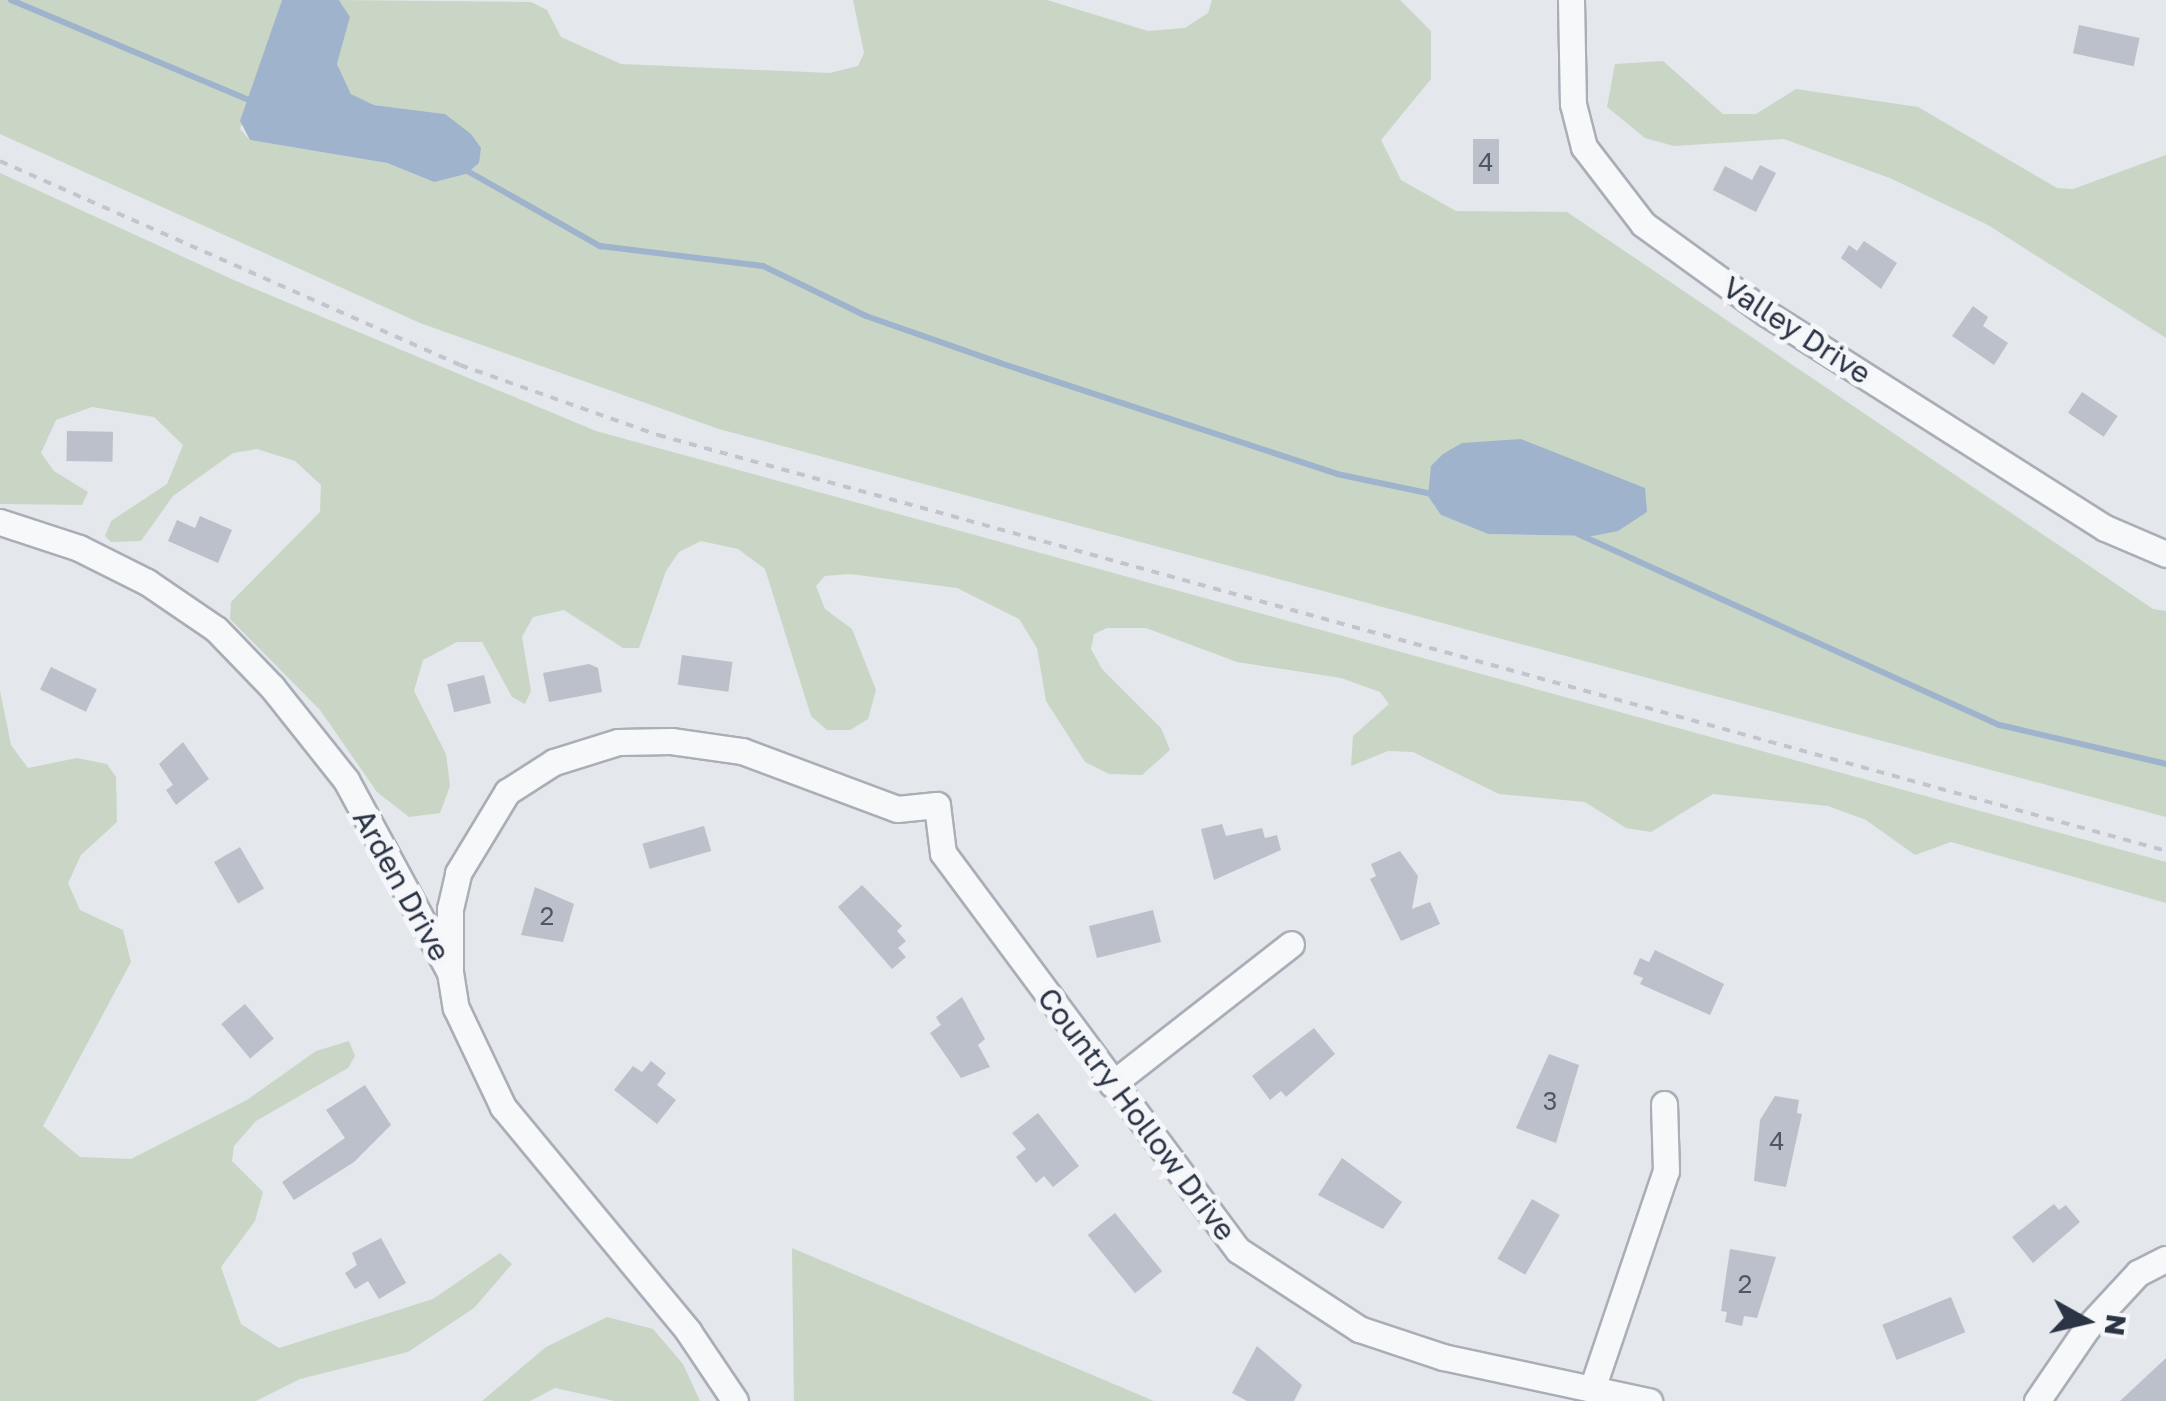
<!DOCTYPE html>
<style>
body{margin:0}
#map{position:relative;width:2166px;height:1401px;overflow:hidden;background:#e4e7ec;font-family:"Golos Text",sans-serif}
div>[style]{position:absolute}
.green>*{inset:0;background:#c9d6c5}
.water>*{inset:0;background:#9fb4cc}
.stream>*{height:6px;margin:-3px;padding:0 3px;transform-origin:3px;border-radius:3px;background:#9fb4cc}
.building>*{inset:0;background:#bbc0ca;transform-origin:0 0}
.path>*{height:4px;margin-top:-2px;transform-origin:0;background:repeating-linear-gradient(90deg,#c2c5cb 0 8px,transparent 0 16px)}
.roads{filter:drop-shadow(2px 0 #a9aeb7) drop-shadow(-2px 0 #a9aeb7) drop-shadow(0 2px #a9aeb7) drop-shadow(0 -2px #a9aeb7)}
.minor>*{height:25px;margin:-12.5px;padding:0 12.5px;transform-origin:12.5px;border-radius:12.5px;background:#f7f8fa}
span{translate:-50% -50%;white-space:nowrap;text-align:center;line-height:1.15;-webkit-text-stroke:10px #f4f6f9;paint-order:stroke}
.number-label{font-size:25px;color:#4f5766}
.number-label span{-webkit-text-stroke-width:0}
.street-label{font-size:30px;color:#2b3445}
.north{position:absolute;left:2036px;top:1271px;width:100px;height:100px;-webkit-text-stroke:8px #f4f6f9;paint-order:stroke;rotate:98deg;font-size:28px;font-weight:700;line-height:40px;text-align:center;color:#2b3445}
.north::after{content:'';display:block;margin:auto;width:35px;height:45px;background:#2b3445;clip-path:polygon(50% 0,100% 100%,50% 72%,0 100%)}
</style>
<div id="map">
<div class="green">
<i style="clip-path:polygon(evenodd,0 0,282px 0,240px 129px,250px 140px,387px 163px,434px 182px,445px 114px,374px 105px,351px 94px,337px 64px,350px 17px,339px 0,531px 2px,547px 10px,561px 37px,621px 64px,830px 73px,858px 66px,864px 53px,853px 0,1047px 0,1148px 31px,1185px 28px,1208px 13px,1212px 0,1400px 0,1431px 31px,1431px 79px,1381px 140px,1401px 180px,1456px 211px,1567px 212px,2153px 609px,2166px 611px,2166px 817px,719px 429px,420px 323px,0 134px,0 0,1441px 515px,1593px 536px,1488px 534px,1441px 515px)"></i>
<i style="clip-path:polygon(1663px 61px,1723px 114px,1756px 114px,1796px 89px,1918px 107px,2057px 188px,2073px 189px,2166px 155px,2166px 338px,1988px 225px,1892px 179px,1784px 139px,1674px 146px,1645px 138px,1607px 107px,1615px 64px)"></i>
<i style="clip-path:polygon(0 173px,236px 281px,596px 431px,2166px 862px,2166px 903px,1951px 842px,1915px 855px,1866px 820px,1828px 806px,1713px 794px,1651px 832px,1626px 828px,1585px 802px,1499px 794px,1413px 752px,1388px 751px,1351px 766px,1353px 736px,1389px 704px,1380px 692px,1341px 678px,1237px 662px,1146px 628px,1107px 628px,1094px 634px,1091px 649px,1102px 669px,1161px 728px,1170px 750px,1142px 775px,1109px 774px,1085px 762px,1046px 701px,1037px 648px,1019px 619px,957px 588px,850px 574px,825px 576px,816px 586px,825px 609px,852px 629px,876px 690px,868px 719px,850px 730px,827px 730px,811px 716px,765px 569px,738px 549px,701px 541px,679px 552px,666px 571px,639px 648px,623px 648px,564px 610px,533px 617px,522px 637px,531px 691px,525px 704px,512px 697px,482px 642px,457px 642px,423px 660px,414px 691px,446px 754px,450px 786px,440px 813px,409px 817px,377px 792px,320px 710px,230px 619px,231px 602px,320px 512px,321px 485px,295px 461px,257px 449px,233px 453px,173px 496px,141px 541px,111px 542px,105px 536px,111px 521px,167px 484px,183px 445px,154px 417px,92px 407px,56px 420px,41px 453px,54px 471px,88px 492px,82px 505px,0 504px)"></i>
<i style="clip-path:polygon(0 691px,11px 745px,28px 768px,77px 758px,107px 764px,116px 777px,117px 822px,81px 855px,68px 883px,80px 910px,123px 930px,131px 962px,43px 1126px,80px 1157px,131px 1159px,247px 1100px,316px 1051px,349px 1041px,355px 1056px,348px 1068px,256px 1121px,234px 1146px,232px 1161px,263px 1192px,255px 1221px,221px 1267px,241px 1324px,279px 1348px,433px 1299px,500px 1253px,512px 1264px,474px 1308px,408px 1352px,300px 1379px,256px 1401px,0 1401px)"></i>
<i style="clip-path:polygon(792px 1248px,1154px 1401px,794px 1401px)"></i>
<i style="clip-path:polygon(607px 1317px,653px 1329px,683px 1364px,700px 1401px,614px 1401px,555px 1388px,530px 1401px,482px 1401px,546px 1347px)"></i>
</div>
<div class="water">
<i style="clip-path:polygon(282px 0,339px 0,350px 17px,337px 64px,351px 94px,374px 105px,445px 114px,471px 134px,481px 148px,479px 163px,466px 174px,434px 182px,387px 163px,250px 140px,240px 121px)"></i>
<i style="clip-path:polygon(1521px 439px,1645px 488px,1647px 512px,1618px 531px,1593px 536px,1488px 534px,1441px 515px,1428px 496px,1431px 466px,1443px 454px,1462px 443px)"></i>
</div>
<div class="stream">
<i style="left:11px;top:0;width:260px;rotate:22.8deg"></i>
<i style="left:462px;top:168px;width:159px;rotate:29.5deg"></i>
<i style="left:600px;top:246px;width:164px;rotate:7deg"></i>
<i style="left:763px;top:266px;width:114px;rotate:25.9deg"></i>
<i style="left:866px;top:316px;width:142px;rotate:19.3deg"></i>
<i style="left:1000px;top:363px;width:355px;rotate:18.2deg"></i>
<i style="left:1337px;top:474px;width:97px;rotate:11.9deg"></i>
<i style="left:1578px;top:534px;width:463px;rotate:24.4deg"></i>
<i style="left:2000px;top:725px;width:171px;rotate:13.2deg"></i>
</div>
<div class="building">
<i style="left:2079px;top:25px;width:62px;height:29px;rotate:12deg"></i>
<i style="left:1473px;top:139px;width:26px;height:45px"></i>
<i style="clip-path:polygon(1760px 165px,1776px 173px,1756px 212px,1713px 190px,1725px 166px,1752px 180px)"></i>
<i style="clip-path:polygon(1864px 241px,1897px 263px,1881px 289px,1841px 258px,1849px 245px,1857px 251px)"></i>
<i style="clip-path:polygon(1973px 306px,1988px 317px,1983px 326px,2008px 343px,1994px 365px,1952px 336px)"></i>
<i style="left:2082px;top:392px;width:43px;height:25px;rotate:34deg"></i>
<i style="left:67px;top:431px;width:46px;height:30px;rotate:1deg"></i>
<i style="clip-path:polygon(200px 516px,232px 530px,218px 563px,168px 541px,177px 520px,195px 528px)"></i>
<i style="left:682px;top:655px;width:51px;height:30px;rotate:8deg"></i>
<i style="clip-path:polygon(589px 664px,598px 668px,602px 692px,549px 702px,543px 673px)"></i>
<i style="left:51px;top:667px;width:51px;height:25px;rotate:26deg"></i>
<i style="left:484px;top:675px;width:29px;height:38px;rotate:76deg"></i>
<i style="clip-path:polygon(183px 742px,209px 779px,176px 805px,166px 790px,173px 785px,159px 764px)"></i>
<i style="clip-path:polygon(1222px 824px,1226px 836px,1262px 828px,1265px 838px,1277px 835px,1281px 850px,1214px 880px,1201px 829px)"></i>
<i style="left:704px;top:826px;width:26px;height:64px;rotate:74deg"></i>
<i style="left:240px;top:847px;width:48px;height:30px;rotate:60deg"></i>
<i style="clip-path:polygon(1400px 851px,1418px 876px,1412px 909px,1430px 902px,1440px 924px,1401px 941px,1370px 879px,1376px 876px,1371px 864px)"></i>
<i style="clip-path:polygon(862px 885px,902px 926px,897px 931px,906px 941px,898px 948px,906px 957px,892px 969px,838px 907px)"></i>
<i style="clip-path:polygon(535px 887px,574px 904px,563px 942px,521px 935px)"></i>
<i style="left:1153px;top:910px;width:33px;height:66px;rotate:76deg"></i>
<i style="clip-path:polygon(1655px 950px,1724px 984px,1710px 1015px,1640px 984px,1643px 978px,1633px 974px,1640px 958px,1649px 962px)"></i>
<i style="clip-path:polygon(962px 997px,985px 1039px,978px 1045px,990px 1067px,961px 1078px,930px 1033px,941px 1025px,936px 1017px)"></i>
<i style="left:245px;top:1004px;width:45px;height:31px;rotate:50deg"></i>
<i style="clip-path:polygon(1314px 1028px,1335px 1054px,1286px 1097px,1281px 1091px,1270px 1100px,1252px 1076px)"></i>
<i style="clip-path:polygon(1549px 1054px,1579px 1065px,1556px 1143px,1516px 1128px)"></i>
<i style="clip-path:polygon(651px 1061px,666px 1073px,657px 1085px,676px 1100px,657px 1124px,614px 1090px,633px 1066px,642px 1072px)"></i>
<i style="clip-path:polygon(365px 1085px,391px 1125px,354px 1162px,294px 1200px,282px 1182px,345px 1138px,326px 1110px)"></i>
<i style="clip-path:polygon(1775px 1096px,1799px 1100px,1797px 1113px,1802px 1114px,1786px 1187px,1754px 1181px,1760px 1120px)"></i>
<i style="clip-path:polygon(1038px 1113px,1079px 1166px,1053px 1187px,1044px 1176px,1036px 1183px,1016px 1157px,1026px 1149px,1012px 1133px)"></i>
<i style="clip-path:polygon(1342px 1158px,1402px 1202px,1383px 1229px,1318px 1195px)"></i>
<i style="left:1532px;top:1199px;width:32px;height:69px;rotate:30deg"></i>
<i style="clip-path:polygon(2054px 1204px,2059px 1210px,2066px 1205px,2080px 1222px,2033px 1263px,2012px 1237px)"></i>
<i style="left:1115px;top:1213px;width:75px;height:35px;rotate:51deg"></i>
<i style="clip-path:polygon(381px 1238px,406px 1283px,379px 1299px,368px 1281px,355px 1289px,345px 1273px,357px 1265px,352px 1253px)"></i>
<i style="clip-path:polygon(1730px 1249px,1776px 1257px,1757px 1318px,1744px 1316px,1742px 1326px,1725px 1322px,1727px 1312px,1721px 1311px)"></i>
<i style="left:1951px;top:1297px;width:38px;height:74px;rotate:68deg"></i>
<i style="clip-path:polygon(1257px 1346px,1302px 1385px,1294px 1401px,1247px 1401px,1232px 1393px)"></i>
<i style="clip-path:polygon(2166px 1358px,2166px 1401px,2120px 1401px)"></i>
</div>
<div class="path">
<i style="left:0;top:161px;width:503px;rotate:23.92deg"></i>
<i style="left:460px;top:365px;width:210px;rotate:19.5deg"></i>
<i style="left:658px;top:435px;width:1564px;rotate:15.42deg"></i>
</div>
<div class="roads">
<div class="minor">
<i style="left:1571px;top:0;width:104px;rotate:88.9deg"></i>
<i style="left:1573px;top:104px;width:44px;rotate:75.7deg"></i>
<i style="left:1584px;top:147px;width:97px;rotate:52.5deg"></i>
<i style="left:1643px;top:224px;width:152px;rotate:35.9deg"></i>
<i style="left:1766px;top:313px;width:401px;rotate:32.4deg"></i>
<i style="left:2105px;top:528px;width:66px;rotate:23.1deg"></i>
<i style="left:0;top:522px;width:83px;rotate:18.2deg"></i>
<i style="left:79px;top:548px;width:76px;rotate:26.6deg"></i>
<i style="left:147px;top:582px;width:83px;rotate:34.3deg"></i>
<i style="left:216px;top:629px;width:81px;rotate:46deg"></i>
<i style="left:272px;top:687px;width:119px;rotate:51.5deg"></i>
<i style="left:346px;top:780px;width:218px;rotate:61.6deg"></i>
<i style="left:450px;top:972px;width:36px;rotate:81deg"></i>
<i style="left:456px;top:1008px;width:110px;rotate:64.6deg"></i>
<i style="left:503px;top:1107px;width:291px;rotate:50.4deg"></i>
<i style="left:688px;top:1331px;width:84px;rotate:56.1deg"></i>
<i style="left:450px;top:972px;width:63px;rotate:-90deg"></i>
<i style="left:450px;top:909px;width:37px;rotate:-77deg"></i>
<i style="left:458px;top:873px;width:95px;rotate:-58.8deg"></i>
<i style="left:507px;top:792px;width:56px;rotate:-32.6deg"></i>
<i style="left:554px;top:762px;width:67px;rotate:-17.4deg"></i>
<i style="left:618px;top:742px;width:53px;rotate:-1.1deg"></i>
<i style="left:671px;top:741px;width:72px;rotate:8deg"></i>
<i style="left:742px;top:751px;width:165px;rotate:20.5deg"></i>
<i style="left:897px;top:809px;width:40px;rotate:-5.7deg"></i>
<i style="left:937px;top:805px;width:48px;rotate:82.9deg"></i>
<i style="left:943px;top:853px;width:495px;rotate:53.4deg"></i>
<i style="left:1238px;top:1250px;width:145px;rotate:33.1deg"></i>
<i style="left:1359px;top:1329px;width:89px;rotate:18.4deg"></i>
<i style="left:1443px;top:1357px;width:211px;rotate:12.1deg"></i>
<i style="left:1112px;top:1084px;width:227px;rotate:-38deg"></i>
<i style="left:1592px;top:1389px;width:230px;rotate:-71.3deg"></i>
<i style="left:1666px;top:1171px;width:67px;rotate:-91.7deg"></i>
<i style="left:2037px;top:1401px;width:88px;rotate:-55.6deg"></i>
<i style="left:2087px;top:1328px;width:75px;rotate:-47.2deg"></i>
<i style="left:2138px;top:1273px;width:31px;rotate:-27deg"></i>
</div>
</div>
<div class="number-label">
<span style="left:1486px;top:162px">4</span>
<span style="left:547px;top:916px">2</span>
<span style="left:1550px;top:1101px">3</span>
<span style="left:1777px;top:1141px">4</span>
<span style="left:1745px;top:1284px">2</span>
</div>
<div class="street-label">
<span style="left:1797px;top:330px;rotate:33deg">Valley Drive</span>
<span style="left:402px;top:885px;rotate:61deg">Arden Drive</span>
<span style="left:1137px;top:1114px;rotate:53deg">Country Hollow Drive</span>
</div>
<div class="north">N</div>
</div>
